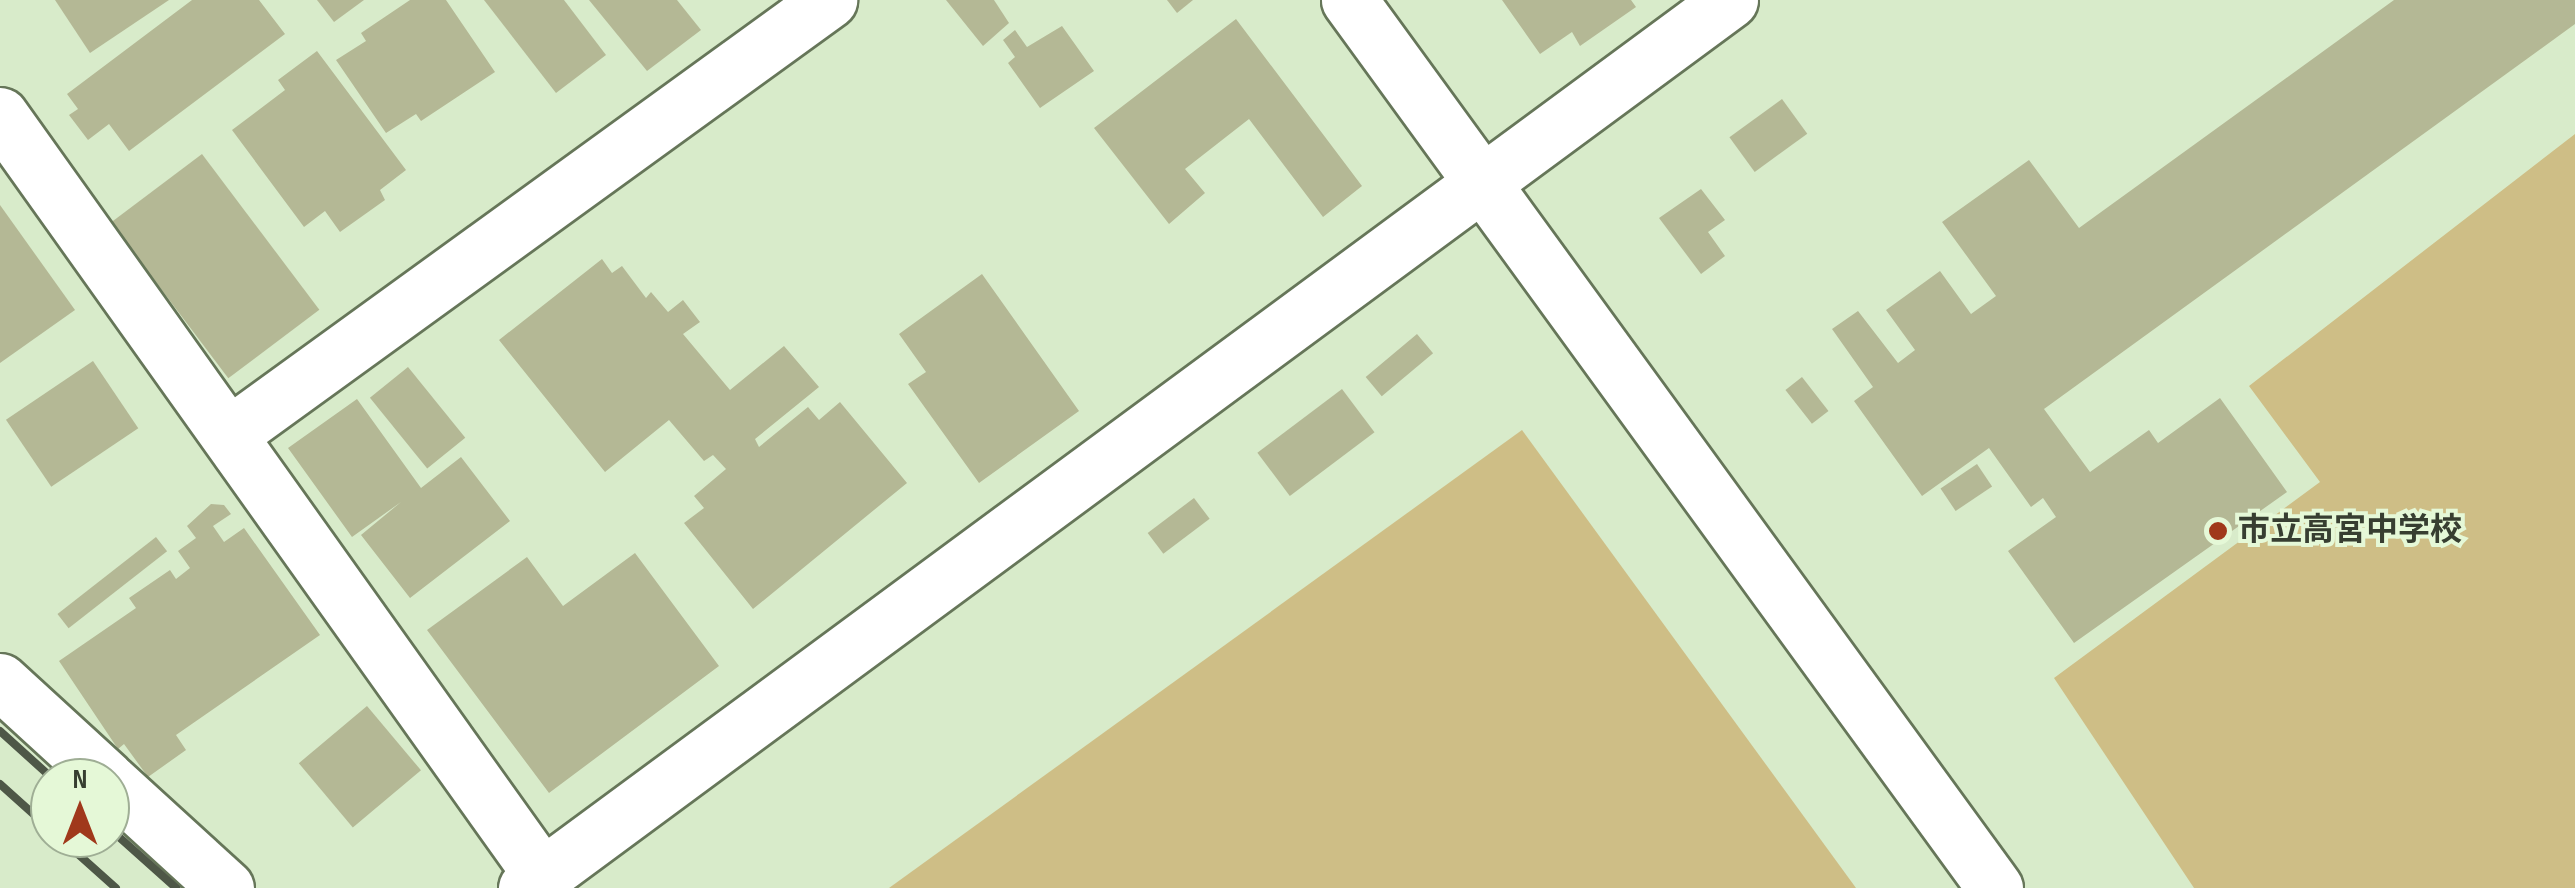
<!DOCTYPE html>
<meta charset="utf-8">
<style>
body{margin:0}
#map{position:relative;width:2575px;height:888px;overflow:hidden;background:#d8ebca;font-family:"Sofia Sans Condensed","Noto Sans JP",sans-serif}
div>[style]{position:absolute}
.green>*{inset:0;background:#cebe86}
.building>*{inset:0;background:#b4b895;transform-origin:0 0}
.roads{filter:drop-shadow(2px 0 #667659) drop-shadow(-2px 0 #667659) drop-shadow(0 2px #667659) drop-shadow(0 -2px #667659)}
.minor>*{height:55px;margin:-27.5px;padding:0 27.5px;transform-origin:27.5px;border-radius:27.5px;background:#fff}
.tertiary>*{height:55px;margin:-27.5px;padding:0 27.5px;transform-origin:27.5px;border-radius:27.5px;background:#fff}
.rail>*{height:8px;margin:-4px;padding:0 4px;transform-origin:4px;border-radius:4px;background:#4e5747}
.dots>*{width:28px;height:28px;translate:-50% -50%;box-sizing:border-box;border:5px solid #e5f8d7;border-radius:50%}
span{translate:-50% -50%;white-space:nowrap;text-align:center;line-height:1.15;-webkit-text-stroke:8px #e5f8d7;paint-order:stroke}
.poi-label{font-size:32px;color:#373e31;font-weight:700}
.left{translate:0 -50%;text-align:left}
.north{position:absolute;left:30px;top:758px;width:100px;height:100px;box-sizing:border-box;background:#e5f8d7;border:2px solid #9fae95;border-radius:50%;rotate:0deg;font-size:28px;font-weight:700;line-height:40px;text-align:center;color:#373e31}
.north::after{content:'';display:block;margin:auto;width:35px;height:45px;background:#a0391b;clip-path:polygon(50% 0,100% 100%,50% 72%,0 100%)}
</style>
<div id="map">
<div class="green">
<i style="clip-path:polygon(2575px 134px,2575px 888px,2194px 888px,2054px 678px,2320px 482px,2249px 386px)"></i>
<i style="clip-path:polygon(1522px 430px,1856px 888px,889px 888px)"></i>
</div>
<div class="building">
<i style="clip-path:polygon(55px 0,169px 0,90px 53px)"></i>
<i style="clip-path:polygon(192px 0,259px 0,285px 34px,129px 151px,109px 124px,88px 140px,69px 115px,78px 109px,67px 94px)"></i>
<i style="clip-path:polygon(317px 0,364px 0,334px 22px)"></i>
<i style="clip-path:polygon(410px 0,446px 0,495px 72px,421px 121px,416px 114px,386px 133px,336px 60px,366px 41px,361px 33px)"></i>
<i style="clip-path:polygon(484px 0,564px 0,606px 55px,556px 93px)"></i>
<i style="clip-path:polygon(589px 0,677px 0,701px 30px,647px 71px)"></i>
<i style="clip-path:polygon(946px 0,994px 0,1009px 23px,983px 46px)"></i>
<i style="clip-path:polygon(1167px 0,1193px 0,1177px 13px)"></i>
<i style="clip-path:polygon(1502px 0,1631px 0,1636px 7px,1580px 46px,1572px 32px,1540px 54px)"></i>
<i style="clip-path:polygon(2394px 0,2575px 0,2575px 24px,2044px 409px,2090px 472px,2149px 430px,2158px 443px,2220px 398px,2287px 492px,2074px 643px,2008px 551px,2056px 517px,2043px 498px,2031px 507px,1989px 448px,1922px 496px,1854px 401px,1873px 387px,1832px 329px,1858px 311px,1898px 363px,1915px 350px,1886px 310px,1940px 271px,1971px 314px,1996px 296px,1942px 222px,2029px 160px,2079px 228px)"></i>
<i style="clip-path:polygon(1236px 19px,1362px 186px,1323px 217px,1249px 119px,1185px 169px,1205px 193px,1169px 224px,1094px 128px)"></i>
<i style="clip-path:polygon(1062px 26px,1094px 71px,1040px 108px,1008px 63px,1015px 57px,1003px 40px,1015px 30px,1027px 47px)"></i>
<i style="clip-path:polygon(317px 51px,406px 170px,380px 190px,385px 200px,340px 232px,325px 211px,304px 227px,232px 130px,285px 90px,278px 80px)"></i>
<i style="left:1782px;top:99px;width:43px;height:65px;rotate:54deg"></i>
<i style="left:202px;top:154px;width:195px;height:114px;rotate:53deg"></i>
<i style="clip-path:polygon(1701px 189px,1725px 220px,1708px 232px,1725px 256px,1701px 274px,1659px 218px)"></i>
<i style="clip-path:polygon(0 205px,75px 310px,0 363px)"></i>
<i style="clip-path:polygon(602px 259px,612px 273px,622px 266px,646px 298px,651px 292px,668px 312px,683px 300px,700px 322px,683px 334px,730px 390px,784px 346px,819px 387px,755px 439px,759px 447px,808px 407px,819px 420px,840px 402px,907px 483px,753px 609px,684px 523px,704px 508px,694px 496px,726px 469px,713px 455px,704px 461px,669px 420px,605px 472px,499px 340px)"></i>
<i style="clip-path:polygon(982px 274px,1079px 411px,979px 483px,908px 384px,926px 372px,899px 334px)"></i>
<i style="left:1417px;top:334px;width:25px;height:67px;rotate:50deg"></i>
<i style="left:93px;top:361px;width:81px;height:105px;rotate:56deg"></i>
<i style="left:408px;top:367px;width:91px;height:49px;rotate:51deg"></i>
<i style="left:1802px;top:377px;width:43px;height:21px;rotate:52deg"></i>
<i style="left:1342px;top:389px;width:54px;height:106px;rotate:53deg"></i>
<i style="clip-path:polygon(357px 399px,421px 488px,461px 457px,510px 521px,410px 598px,361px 535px,401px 502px,352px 537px,288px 448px)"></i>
<i style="left:1977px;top:464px;width:27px;height:44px;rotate:56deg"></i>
<i style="left:1194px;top:498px;width:26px;height:58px;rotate:53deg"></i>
<i style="clip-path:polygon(211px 504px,224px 505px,231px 514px,213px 526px,224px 542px,244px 528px,320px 635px,176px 735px,186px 750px,148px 777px,124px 744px,118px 749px,59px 661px,136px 608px,129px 598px,170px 570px,176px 579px,190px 568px,178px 551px,196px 538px,187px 526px)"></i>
<i style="left:156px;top:537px;width:18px;height:125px;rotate:52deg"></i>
<i style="clip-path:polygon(635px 553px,719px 666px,549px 793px,427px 630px,527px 557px,563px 606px)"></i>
<i style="left:367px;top:706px;width:84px;height:89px;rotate:50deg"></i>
</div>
<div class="roads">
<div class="minor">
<i style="left:0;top:115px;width:936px;rotate:54.53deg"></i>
<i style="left:230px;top:434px;width:740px;rotate:-35.92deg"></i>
<i style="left:0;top:681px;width:144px;rotate:42.5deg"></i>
<i style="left:110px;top:782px;width:157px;rotate:42.4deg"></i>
</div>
<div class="tertiary">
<i style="left:1349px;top:0;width:1098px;rotate:53.96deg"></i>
<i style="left:526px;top:888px;width:1496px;rotate:-36.41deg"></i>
</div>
</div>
<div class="rail">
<i style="left:0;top:731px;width:70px;rotate:42.1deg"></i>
<i style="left:0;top:784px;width:67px;rotate:42deg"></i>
<i style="left:110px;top:829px;width:89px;rotate:41.8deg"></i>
<i style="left:60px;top:838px;width:75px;rotate:41.8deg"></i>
</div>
<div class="dots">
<i style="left:2218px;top:531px;background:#a0391b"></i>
</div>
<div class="poi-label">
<span class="left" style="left:2238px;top:531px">市立高宮中学校</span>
</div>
<div class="north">N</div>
</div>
